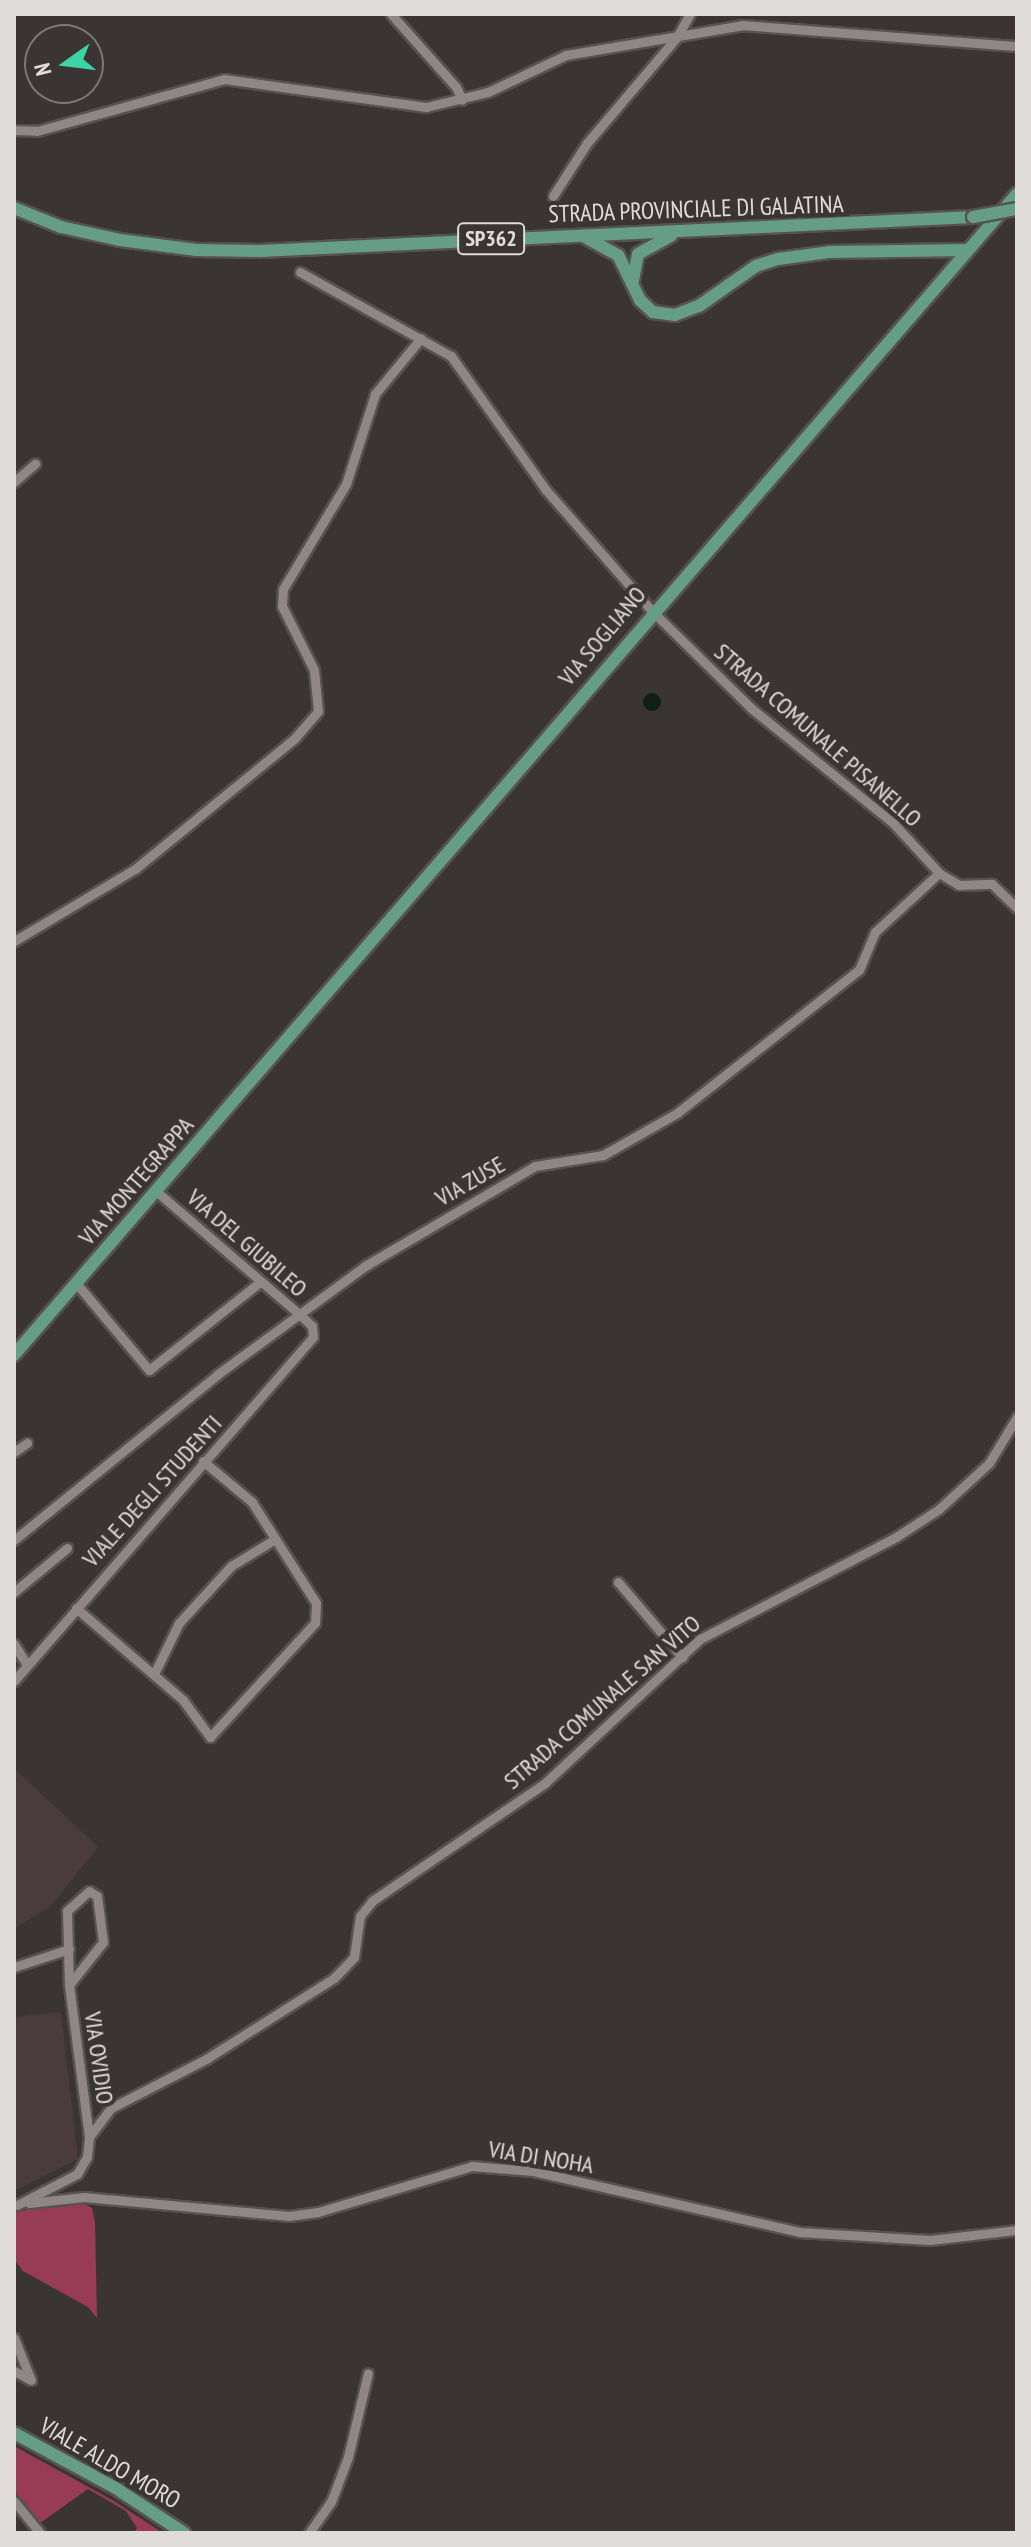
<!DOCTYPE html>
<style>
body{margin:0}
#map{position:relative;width:1031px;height:2547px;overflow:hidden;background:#3b3435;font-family:"PT Sans Narrow",sans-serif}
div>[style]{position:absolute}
.built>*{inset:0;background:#493b3e}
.green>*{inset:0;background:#983c55}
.water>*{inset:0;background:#0f1f18}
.round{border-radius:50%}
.roads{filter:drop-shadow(2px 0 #575252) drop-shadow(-2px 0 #575252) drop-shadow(0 2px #575252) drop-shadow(0 -2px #575252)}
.minor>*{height:9px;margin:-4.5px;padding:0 4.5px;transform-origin:4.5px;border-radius:4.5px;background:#8e8687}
.major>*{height:12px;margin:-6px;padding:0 6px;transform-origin:6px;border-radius:6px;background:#659d88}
.bridges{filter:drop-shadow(2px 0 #575252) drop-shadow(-2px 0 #575252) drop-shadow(0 2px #575252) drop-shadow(0 -2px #575252)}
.major-bridge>*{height:12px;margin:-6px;padding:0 6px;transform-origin:6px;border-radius:6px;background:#659d88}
span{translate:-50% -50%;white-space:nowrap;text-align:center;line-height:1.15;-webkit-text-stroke:8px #3b3435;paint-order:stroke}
.shield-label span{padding:2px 6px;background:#3b3435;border:2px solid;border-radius:6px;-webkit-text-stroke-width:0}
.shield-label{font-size:22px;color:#e0dcdc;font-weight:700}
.street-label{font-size:24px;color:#e0dcdc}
.frame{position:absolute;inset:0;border:16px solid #e0dcdc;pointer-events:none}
.north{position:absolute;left:24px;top:24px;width:80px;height:80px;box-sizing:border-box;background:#3b3435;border:2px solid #7d7778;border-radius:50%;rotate:256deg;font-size:22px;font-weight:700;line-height:32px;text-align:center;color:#e0dcdc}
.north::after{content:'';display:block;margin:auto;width:28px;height:36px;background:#3bd4a4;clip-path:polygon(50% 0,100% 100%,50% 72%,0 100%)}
</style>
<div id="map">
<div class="built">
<i style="clip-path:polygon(14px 1768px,98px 1847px,50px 1907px,14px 1928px)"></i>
<i style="clip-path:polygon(61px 2012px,78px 2159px,14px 2191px,14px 2017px)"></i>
</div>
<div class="green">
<i style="clip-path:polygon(81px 2202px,92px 2208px,95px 2223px,97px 2318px,88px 2307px,23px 2271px,14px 2259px,14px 2212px)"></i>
<i style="clip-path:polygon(14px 2446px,114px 2501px,163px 2533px,134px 2533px,137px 2528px,126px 2511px,88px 2489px,40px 2523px,14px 2491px)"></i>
</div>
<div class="water">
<i class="round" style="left:643px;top:693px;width:18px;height:18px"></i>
</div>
<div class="roads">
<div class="minor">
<i style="left:391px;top:14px;width:98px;rotate:48.3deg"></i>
<i style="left:456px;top:87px;width:14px;rotate:65deg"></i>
<i style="left:14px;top:130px;width:23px;rotate:2deg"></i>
<i style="left:37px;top:131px;width:194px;rotate:-15.5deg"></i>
<i style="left:224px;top:79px;width:204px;rotate:7.9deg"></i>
<i style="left:426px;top:107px;width:64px;rotate:-13.6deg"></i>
<i style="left:488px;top:92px;width:86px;rotate:-25.4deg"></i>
<i style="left:566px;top:55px;width:180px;rotate:-9.6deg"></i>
<i style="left:743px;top:25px;width:275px;rotate:4.4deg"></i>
<i style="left:553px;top:196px;width:63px;rotate:-57.3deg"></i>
<i style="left:587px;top:143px;width:139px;rotate:-49.7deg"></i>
<i style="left:677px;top:37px;width:26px;rotate:-61deg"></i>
<i style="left:300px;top:272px;width:173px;rotate:29.1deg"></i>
<i style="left:451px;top:356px;width:164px;rotate:54.7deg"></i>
<i style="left:546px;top:490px;width:161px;rotate:48.8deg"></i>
<i style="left:652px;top:611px;width:139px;rotate:44.4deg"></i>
<i style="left:751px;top:708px;width:184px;rotate:39deg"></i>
<i style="left:894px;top:824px;width:67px;rotate:47.4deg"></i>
<i style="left:939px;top:873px;width:23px;rotate:31deg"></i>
<i style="left:959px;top:885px;width:33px;rotate:-2deg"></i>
<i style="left:992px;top:884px;width:35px;rotate:44deg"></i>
<i style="left:14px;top:482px;width:28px;rotate:-41deg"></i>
<i style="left:14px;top:941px;width:141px;rotate:-30.8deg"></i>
<i style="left:135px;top:869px;width:205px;rotate:-39.3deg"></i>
<i style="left:294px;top:739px;width:37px;rotate:-49deg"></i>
<i style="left:318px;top:711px;width:41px;rotate:-95.6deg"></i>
<i style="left:314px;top:670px;width:72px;rotate:-116.6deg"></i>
<i style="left:282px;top:606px;width:17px;rotate:-87deg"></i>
<i style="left:283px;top:589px;width:122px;rotate:-59deg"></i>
<i style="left:346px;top:484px;width:95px;rotate:-72.1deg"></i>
<i style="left:375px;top:394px;width:72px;rotate:-50.6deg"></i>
<i style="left:76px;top:1283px;width:114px;rotate:50deg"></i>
<i style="left:149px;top:1370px;width:142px;rotate:-38.4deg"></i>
<i style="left:14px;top:1452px;width:16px;rotate:-35deg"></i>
<i style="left:14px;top:1540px;width:263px;rotate:-39.1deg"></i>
<i style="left:218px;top:1374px;width:182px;rotate:-36.3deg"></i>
<i style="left:365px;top:1266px;width:197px;rotate:-30.5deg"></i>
<i style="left:535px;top:1166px;width:69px;rotate:-9.2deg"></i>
<i style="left:603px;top:1155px;width:85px;rotate:-29.6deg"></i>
<i style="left:677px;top:1113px;width:231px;rotate:-38.2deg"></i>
<i style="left:859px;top:970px;width:41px;rotate:-67.2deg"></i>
<i style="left:875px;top:932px;width:87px;rotate:-42.7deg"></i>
<i style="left:618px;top:1582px;width:99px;rotate:49.5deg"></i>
<i style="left:14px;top:1592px;width:69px;rotate:-39.7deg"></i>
<i style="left:76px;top:1608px;width:141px;rotate:40.7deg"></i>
<i style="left:183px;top:1700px;width:46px;rotate:53.9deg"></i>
<i style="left:210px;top:1737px;width:155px;rotate:-47.4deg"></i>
<i style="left:315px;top:1623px;width:20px;rotate:-87deg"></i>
<i style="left:316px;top:1603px;width:120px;rotate:-122.4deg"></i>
<i style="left:252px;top:1502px;width:64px;rotate:-140.1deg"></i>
<i style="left:14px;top:1644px;width:25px;rotate:58deg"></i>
<i style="left:154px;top:1674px;width:57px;rotate:-63.9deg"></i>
<i style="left:179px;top:1623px;width:77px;rotate:-47.6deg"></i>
<i style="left:231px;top:1566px;width:52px;rotate:-31.5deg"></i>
<i style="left:14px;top:1681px;width:456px;rotate:-49deg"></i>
<i style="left:313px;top:1337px;width:11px;rotate:-95deg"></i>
<i style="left:312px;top:1326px;width:18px;rotate:-137deg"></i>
<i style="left:299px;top:1314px;width:189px;rotate:-139.3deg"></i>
<i style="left:14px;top:1967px;width:58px;rotate:-18.1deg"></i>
<i style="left:69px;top:1985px;width:55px;rotate:-51.7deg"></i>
<i style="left:103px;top:1942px;width:46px;rotate:-97.4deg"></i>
<i style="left:97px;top:1896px;width:9px;rotate:-148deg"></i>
<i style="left:89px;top:1891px;width:30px;rotate:138deg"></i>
<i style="left:67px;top:1911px;width:74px;rotate:88.5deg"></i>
<i style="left:69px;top:1985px;width:153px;rotate:82.5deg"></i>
<i style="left:29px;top:2203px;width:55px;rotate:-6.2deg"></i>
<i style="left:84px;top:2197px;width:206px;rotate:5.3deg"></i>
<i style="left:289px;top:2216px;width:29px;rotate:-8deg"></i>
<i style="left:318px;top:2212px;width:161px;rotate:-16.6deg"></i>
<i style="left:472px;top:2166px;width:61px;rotate:4.7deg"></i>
<i style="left:533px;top:2171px;width:273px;rotate:12.9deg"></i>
<i style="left:799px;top:2232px;width:131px;rotate:3.5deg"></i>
<i style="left:930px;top:2240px;width:88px;rotate:-6.6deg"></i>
<i style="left:17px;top:2205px;width:68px;rotate:-27.3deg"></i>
<i style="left:77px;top:2174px;width:20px;rotate:-60deg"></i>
<i style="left:87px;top:2157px;width:20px;rotate:-84deg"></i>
<i style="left:89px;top:2137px;width:36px;rotate:-53deg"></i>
<i style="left:111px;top:2108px;width:107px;rotate:-27.3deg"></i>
<i style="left:206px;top:2059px;width:151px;rotate:-32.3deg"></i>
<i style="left:334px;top:1978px;width:29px;rotate:-46deg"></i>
<i style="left:354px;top:1957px;width:41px;rotate:-81.7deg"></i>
<i style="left:360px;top:1916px;width:19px;rotate:-51deg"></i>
<i style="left:372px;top:1901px;width:209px;rotate:-34.3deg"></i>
<i style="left:545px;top:1783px;width:212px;rotate:-42.9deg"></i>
<i style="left:700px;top:1639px;width:221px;rotate:-27.5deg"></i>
<i style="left:896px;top:1537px;width:51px;rotate:-33.1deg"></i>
<i style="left:939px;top:1509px;width:68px;rotate:-42.6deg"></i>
<i style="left:989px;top:1463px;width:54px;rotate:-58.7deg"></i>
<i style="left:14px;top:2338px;width:45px;rotate:68deg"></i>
<i style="left:31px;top:2380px;width:19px;rotate:-152deg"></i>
<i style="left:14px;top:2501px;width:41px;rotate:50.9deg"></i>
<i style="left:309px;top:2533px;width:38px;rotate:-55deg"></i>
<i style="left:331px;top:2502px;width:48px;rotate:-69.3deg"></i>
<i style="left:348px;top:2457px;width:86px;rotate:-76.6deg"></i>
</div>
<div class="major">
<i style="left:14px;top:208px;width:51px;rotate:22deg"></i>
<i style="left:61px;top:227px;width:60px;rotate:12.4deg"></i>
<i style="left:120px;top:240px;width:77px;rotate:7.5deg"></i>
<i style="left:196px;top:250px;width:64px;rotate:0.9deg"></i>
<i style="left:260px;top:251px;width:714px;rotate:-2.73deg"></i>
<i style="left:585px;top:237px;width:38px;rotate:29deg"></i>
<i style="left:618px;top:255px;width:50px;rotate:63.9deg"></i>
<i style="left:640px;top:300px;width:18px;rotate:43deg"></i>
<i style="left:653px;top:312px;width:22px;rotate:8deg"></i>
<i style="left:675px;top:315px;width:26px;rotate:-21deg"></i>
<i style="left:699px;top:306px;width:70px;rotate:-35.1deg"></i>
<i style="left:756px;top:266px;width:23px;rotate:-18deg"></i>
<i style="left:778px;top:259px;width:51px;rotate:-7.8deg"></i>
<i style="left:829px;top:252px;width:139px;rotate:-0.8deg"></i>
<i style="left:633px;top:280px;width:26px;rotate:-79deg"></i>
<i style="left:638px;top:254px;width:38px;rotate:-29deg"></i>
<i style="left:14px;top:1355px;width:1534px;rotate:-49.18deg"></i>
<i style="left:14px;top:2433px;width:114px;rotate:28.4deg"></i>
<i style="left:114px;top:2487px;width:84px;rotate:33.3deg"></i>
</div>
</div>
<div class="bridges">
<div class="major-bridge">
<i style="left:973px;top:217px;width:45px;rotate:-10.3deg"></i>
</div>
</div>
<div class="shield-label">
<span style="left:491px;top:239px">SP362</span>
</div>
<div class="street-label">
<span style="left:696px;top:209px;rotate:-2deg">STRADA PROVINCIALE DI GALATINA</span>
<span style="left:602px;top:636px;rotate:-50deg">VIA SOGLIANO</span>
<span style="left:818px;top:735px;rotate:41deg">STRADA COMUNALE PISANELLO</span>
<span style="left:136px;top:1181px;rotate:-49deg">VIA MONTEGRAPPA</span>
<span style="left:470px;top:1181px;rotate:-30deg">VIA ZUSE</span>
<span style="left:247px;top:1243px;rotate:41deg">VIA DEL GIUBILEO</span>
<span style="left:152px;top:1491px;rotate:-48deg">VIALE DEGLI STUDENTI</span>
<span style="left:602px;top:1702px;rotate:-41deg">STRADA COMUNALE SAN VITO</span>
<span style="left:99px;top:2058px;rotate:82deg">VIA OVIDIO</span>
<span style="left:541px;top:2157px;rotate:9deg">VIA DI NOHA</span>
<span style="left:110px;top:2463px;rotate:30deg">VIALE ALDO MORO</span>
</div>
<div class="frame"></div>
<div class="north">N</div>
</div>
